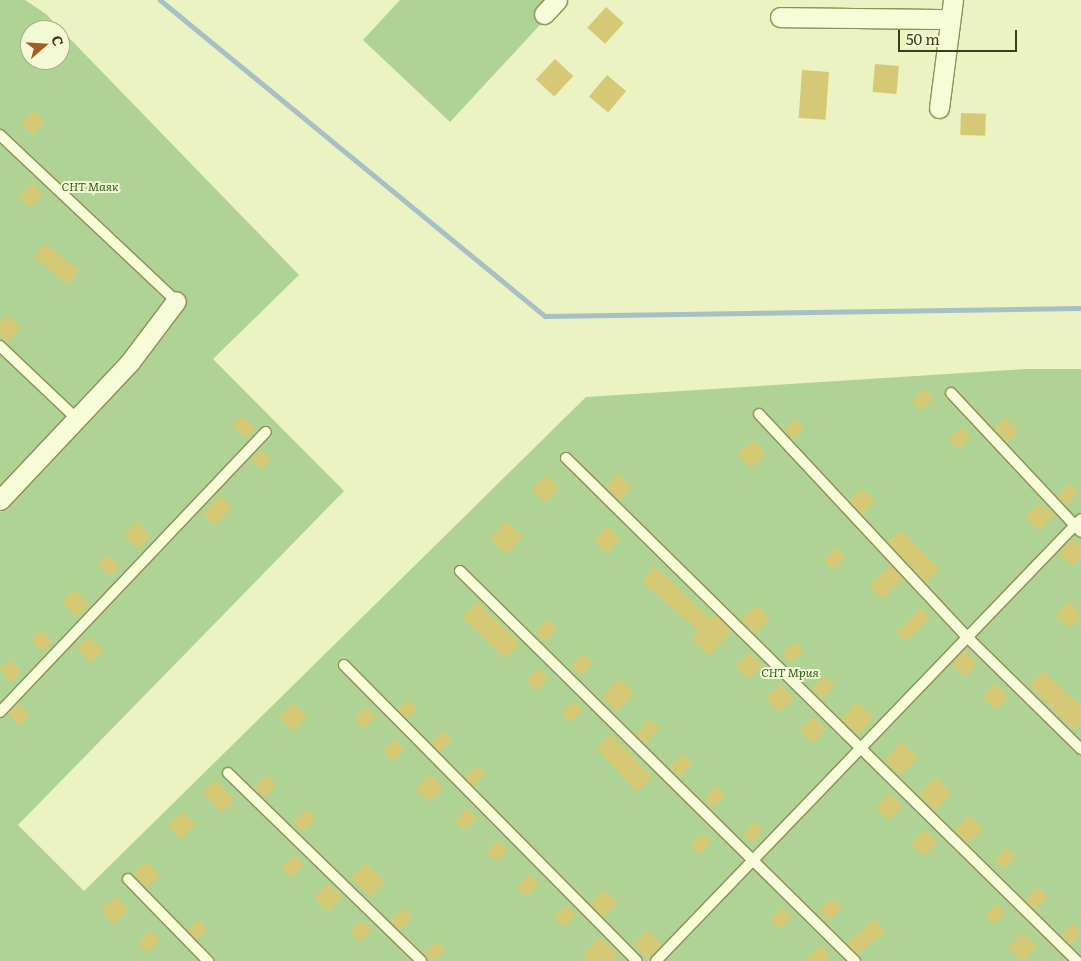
<!DOCTYPE html>
<meta charset="utf-8">
<style>
body{margin:0}
#map{position:relative;width:1081px;height:961px;overflow:hidden;background:#ebf3c3;font-family:Literata,serif}
div>[style]{position:absolute}
.green>*{inset:0;background:#afd295}
.stream>*{height:5px;margin:-2.5px;padding:0 2.5px;transform-origin:2.5px;border-radius:2.5px;background:#a6c0c5}
.building>*{inset:0;background:#d5c975;transform-origin:0 0}
.roads{filter:drop-shadow(1px 0 #8f8f57) drop-shadow(-1px 0 #8f8f57) drop-shadow(0 1px #8f8f57) drop-shadow(0 -1px #8f8f57)}
.lane>*{height:10px;margin:-5px;padding:0 5px;transform-origin:5px;border-radius:5px;background:#f6fcd8}
.street>*{height:19px;margin:-9.5px;padding:0 9.5px;transform-origin:9.5px;border-radius:9.5px;background:#f6fcd8}
span{translate:-50% -50%;white-space:nowrap;text-align:center;line-height:1.15;-webkit-text-stroke:4px #f3f9d4;paint-order:stroke}
.park-label{font-size:12px;color:#325c21;font-style:italic}
.north{position:absolute;left:20px;top:20px;width:50px;height:50px;box-sizing:border-box;background:#f3f9d4;border:1px solid #abad8b;border-radius:50%;rotate:71deg;font-size:14px;font-weight:700;line-height:20px;text-align:center;color:#3e3c1d}
.north::after{content:'';display:block;margin:auto;width:18px;height:22px;background:#a55d21;clip-path:polygon(50% 0,100% 100%,50% 72%,0 100%)}
.scale{position:absolute;left:898px;top:30px;width:119px;height:22px;box-sizing:border-box;border:2px solid #3e3c1d;border-top:0;padding-left:6px;font-size:15px;line-height:18px;white-space:nowrap;color:#3e3c1d;-webkit-text-stroke:4px #f3f9d4;paint-order:stroke}
</style>
<div id="map">
<div class="green">
<i style="clip-path:polygon(evenodd,0 0,25px 0,46px 14px,299px 275px,213px 359px,344px 491px,18px 825px,84px 891px,586px 397px,1026px 369px,1081px 369px,1081px 961px,0 961px,0 0,30px 30px,60px 30px,60px 60px,30px 60px,30px 30px)"></i>
<i style="clip-path:polygon(400px 0,563px 0,450px 122px,363px 40px)"></i>
</div>
<div class="stream">
<i style="left:160px;top:0;width:498px;rotate:39.4deg"></i>
<i style="left:545px;top:316px;width:536px;rotate:-0.86deg"></i>
</div>
<div class="building">
<i style="left:606px;top:7px;width:24px;height:28px;rotate:42deg"></i>
<i style="left:555px;top:59px;width:25px;height:28px;rotate:43deg"></i>
<i style="left:875px;top:64px;width:24px;height:28px;rotate:5deg"></i>
<i style="left:802px;top:70px;width:27px;height:48px;rotate:4deg"></i>
<i style="left:607px;top:75px;width:25px;height:28px;rotate:40deg"></i>
<i style="left:33px;top:111px;width:16px;height:18px;rotate:43deg"></i>
<i style="left:961px;top:113px;width:25px;height:22px;rotate:2deg"></i>
<i style="left:32px;top:183px;width:16px;height:19px;rotate:45deg"></i>
<i style="left:45px;top:243px;width:44px;height:18px;rotate:39deg"></i>
<i style="clip-path:polygon(7px 315px,21px 328px,7px 342px,0 335px,0 322px)"></i>
<i style="left:924px;top:388px;width:14px;height:18px;rotate:45deg"></i>
<i style="left:242px;top:416px;width:18px;height:14px;rotate:43deg"></i>
<i style="left:1005px;top:417px;width:20px;height:16px;rotate:45deg"></i>
<i style="left:795px;top:419px;width:13px;height:16px;rotate:45deg"></i>
<i style="left:961px;top:427px;width:14px;height:18px;rotate:45deg"></i>
<i style="left:753px;top:440px;width:19px;height:21px;rotate:47deg"></i>
<i style="left:260px;top:449px;width:15px;height:14px;rotate:42deg"></i>
<i style="left:618px;top:474px;width:20px;height:18px;rotate:45deg"></i>
<i style="left:545px;top:475px;width:19px;height:20px;rotate:43deg"></i>
<i style="left:1069px;top:483px;width:13px;height:18px;rotate:42deg"></i>
<i style="clip-path:polygon(862px 488px,875px 501px,862px 515px,849px 500px)"></i>
<i style="left:220px;top:496px;width:16px;height:25px;rotate:43deg"></i>
<i style="clip-path:polygon(1039px 503px,1055px 514px,1039px 531px,1025px 517px)"></i>
<i style="left:506px;top:521px;width:23px;height:24px;rotate:43deg"></i>
<i style="left:136px;top:522px;width:20px;height:18px;rotate:41deg"></i>
<i style="left:607px;top:526px;width:19px;height:20px;rotate:43deg"></i>
<i style="clip-path:polygon(900px 530px,940px 569px,926px 583px,888px 542px)"></i>
<i style="clip-path:polygon(1073px 539px,1081px 547px,1081px 557px,1072px 566px,1058px 553px)"></i>
<i style="left:836px;top:547px;width:14px;height:18px;rotate:45deg"></i>
<i style="left:107px;top:554px;width:18px;height:14px;rotate:43deg"></i>
<i style="left:891px;top:565px;width:19px;height:30px;rotate:47deg"></i>
<i style="clip-path:polygon(655px 566px,711px 619px,715px 614px,732px 631px,709px 656px,691px 639px,699px 631px,641px 581px)"></i>
<i style="left:74px;top:589px;width:21px;height:18px;rotate:43deg"></i>
<i style="clip-path:polygon(1070px 600px,1081px 617px,1070px 628px,1056px 615px)"></i>
<i style="left:477px;top:602px;width:60px;height:21px;rotate:44deg"></i>
<i style="left:756px;top:605px;width:20px;height:21px;rotate:45deg"></i>
<i style="left:921px;top:608px;width:13px;height:34px;rotate:45deg"></i>
<i style="left:547px;top:619px;width:14px;height:18px;rotate:45deg"></i>
<i style="left:41px;top:630px;width:17px;height:14px;rotate:45deg"></i>
<i style="left:89px;top:636px;width:20px;height:18px;rotate:45deg"></i>
<i style="left:794px;top:641px;width:13px;height:18px;rotate:42deg"></i>
<i style="left:964px;top:650px;width:19px;height:19px;rotate:43deg"></i>
<i style="left:749px;top:652px;width:19px;height:20px;rotate:43deg"></i>
<i style="left:583px;top:653px;width:14px;height:18px;rotate:45deg"></i>
<i style="left:10px;top:659px;width:17px;height:15px;rotate:45deg"></i>
<i style="left:539px;top:668px;width:14px;height:18px;rotate:45deg"></i>
<i style="clip-path:polygon(1043px 671px,1081px 706px,1081px 723px,1074px 730px,1029px 685px)"></i>
<i style="left:825px;top:676px;width:14px;height:18px;rotate:45deg"></i>
<i style="left:619px;top:679px;width:21px;height:25px;rotate:43deg"></i>
<i style="left:995px;top:683px;width:20px;height:19px;rotate:45deg"></i>
<i style="left:780px;top:684px;width:20px;height:21px;rotate:45deg"></i>
<i style="left:409px;top:699px;width:13px;height:16px;rotate:48deg"></i>
<i style="left:573px;top:701px;width:13px;height:17px;rotate:42deg"></i>
<i style="left:857px;top:702px;width:23px;height:23px;rotate:43deg"></i>
<i style="left:18px;top:703px;width:17px;height:15px;rotate:45deg"></i>
<i style="left:293px;top:703px;width:20px;height:20px;rotate:45deg"></i>
<i style="left:366px;top:707px;width:14px;height:17px;rotate:45deg"></i>
<i style="left:813px;top:716px;width:19px;height:20px;rotate:43deg"></i>
<i style="left:650px;top:719px;width:14px;height:21px;rotate:45deg"></i>
<i style="left:444px;top:730px;width:13px;height:18px;rotate:48deg"></i>
<i style="left:611px;top:734px;width:60px;height:21px;rotate:46deg"></i>
<i style="left:395px;top:739px;width:14px;height:17px;rotate:45deg"></i>
<i style="left:901px;top:742px;width:23px;height:25px;rotate:43deg"></i>
<i style="left:683px;top:754px;width:14px;height:18px;rotate:45deg"></i>
<i style="left:477px;top:765px;width:13px;height:18px;rotate:45deg"></i>
<i style="left:431px;top:774px;width:19px;height:21px;rotate:47deg"></i>
<i style="left:267px;top:775px;width:14px;height:18px;rotate:45deg"></i>
<i style="left:936px;top:777px;width:23px;height:24px;rotate:45deg"></i>
<i style="left:215px;top:780px;width:28px;height:18px;rotate:45deg"></i>
<i style="left:716px;top:786px;width:13px;height:18px;rotate:42deg"></i>
<i style="left:889px;top:793px;width:19px;height:20px;rotate:43deg"></i>
<i style="left:467px;top:808px;width:14px;height:18px;rotate:45deg"></i>
<i style="left:306px;top:809px;width:14px;height:18px;rotate:45deg"></i>
<i style="left:183px;top:811px;width:19px;height:21px;rotate:47deg"></i>
<i style="left:969px;top:815px;width:20px;height:21px;rotate:45deg"></i>
<i style="left:754px;top:822px;width:13px;height:17px;rotate:42deg"></i>
<i style="left:925px;top:829px;width:18px;height:20px;rotate:45deg"></i>
<i style="left:703px;top:833px;width:13px;height:18px;rotate:45deg"></i>
<i style="left:498px;top:840px;width:14px;height:17px;rotate:45deg"></i>
<i style="left:1006px;top:847px;width:13px;height:18px;rotate:42deg"></i>
<i style="left:294px;top:855px;width:14px;height:18px;rotate:45deg"></i>
<i style="left:146px;top:861px;width:20px;height:18px;rotate:45deg"></i>
<i style="left:366px;top:863px;width:27px;height:21px;rotate:45deg"></i>
<i style="left:529px;top:874px;width:14px;height:18px;rotate:45deg"></i>
<i style="left:328px;top:883px;width:20px;height:20px;rotate:45deg"></i>
<i style="left:1038px;top:887px;width:14px;height:18px;rotate:45deg"></i>
<i style="left:605px;top:889px;width:19px;height:21px;rotate:47deg"></i>
<i style="left:116px;top:896px;width:19px;height:21px;rotate:47deg"></i>
<i style="left:832px;top:898px;width:14px;height:18px;rotate:45deg"></i>
<i style="left:996px;top:903px;width:13px;height:17px;rotate:42deg"></i>
<i style="left:566px;top:905px;width:14px;height:17px;rotate:45deg"></i>
<i style="left:783px;top:907px;width:13px;height:18px;rotate:45deg"></i>
<i style="left:404px;top:908px;width:13px;height:18px;rotate:48deg"></i>
<i style="left:875px;top:919px;width:16px;height:37px;rotate:50deg"></i>
<i style="left:199px;top:920px;width:13px;height:16px;rotate:48deg"></i>
<i style="left:362px;top:920px;width:14px;height:17px;rotate:45deg"></i>
<i style="clip-path:polygon(1073px 922px,1081px 934px,1071px 944px,1061px 935px)"></i>
<i style="left:151px;top:930px;width:13px;height:18px;rotate:45deg"></i>
<i style="left:647px;top:930px;width:20px;height:20px;rotate:45deg"></i>
<i style="left:1023px;top:932px;width:20px;height:21px;rotate:45deg"></i>
<i style="clip-path:polygon(600px 937px,618px 955px,612px 961px,588px 961px,582px 955px)"></i>
<i style="clip-path:polygon(437px 941px,446px 951px,431px 961px,424px 954px)"></i>
<i style="clip-path:polygon(820px 945px,830px 955px,824px 961px,805px 961px)"></i>
</div>
<div class="roads">
<div class="lane">
<i style="left:0;top:135px;width:242px;rotate:43.3deg"></i>
<i style="left:0;top:346px;width:106px;rotate:43.5deg"></i>
<i style="left:951px;top:393px;width:190px;rotate:46.9deg"></i>
<i style="left:759px;top:414px;width:302px;rotate:47deg"></i>
<i style="left:965px;top:635px;width:163px;rotate:44.5deg"></i>
<i style="left:566px;top:458px;width:717px;rotate:44.55deg"></i>
<i style="left:460px;top:571px;width:555px;rotate:44.64deg"></i>
<i style="left:344px;top:665px;width:416px;rotate:45.3deg"></i>
<i style="left:0;top:712px;width:386px;rotate:-46.5deg"></i>
<i style="left:228px;top:773px;width:269px;rotate:44.2deg"></i>
<i style="left:128px;top:879px;width:115px;rotate:45.7deg"></i>
<i style="left:656px;top:961px;width:613px;rotate:-46.12deg"></i>
</div>
<div class="street">
<i style="left:544px;top:14px;width:19px;rotate:-47deg"></i>
<i style="left:780px;top:17px;width:170px;rotate:0.7deg"></i>
<i style="left:939px;top:108px;width:109px;rotate:-82.6deg"></i>
<i style="left:0;top:500px;width:190px;rotate:-46.7deg"></i>
<i style="left:130px;top:362px;width:76px;rotate:-53deg"></i>
</div>
</div>
<div class="park-label">
<span style="left:90px;top:187px">СНТ Маяк</span>
<span style="left:790px;top:673px">СНТ Мрия</span>
</div>
<div class="north">С</div>
<div class="scale">50 m</div>
</div>
